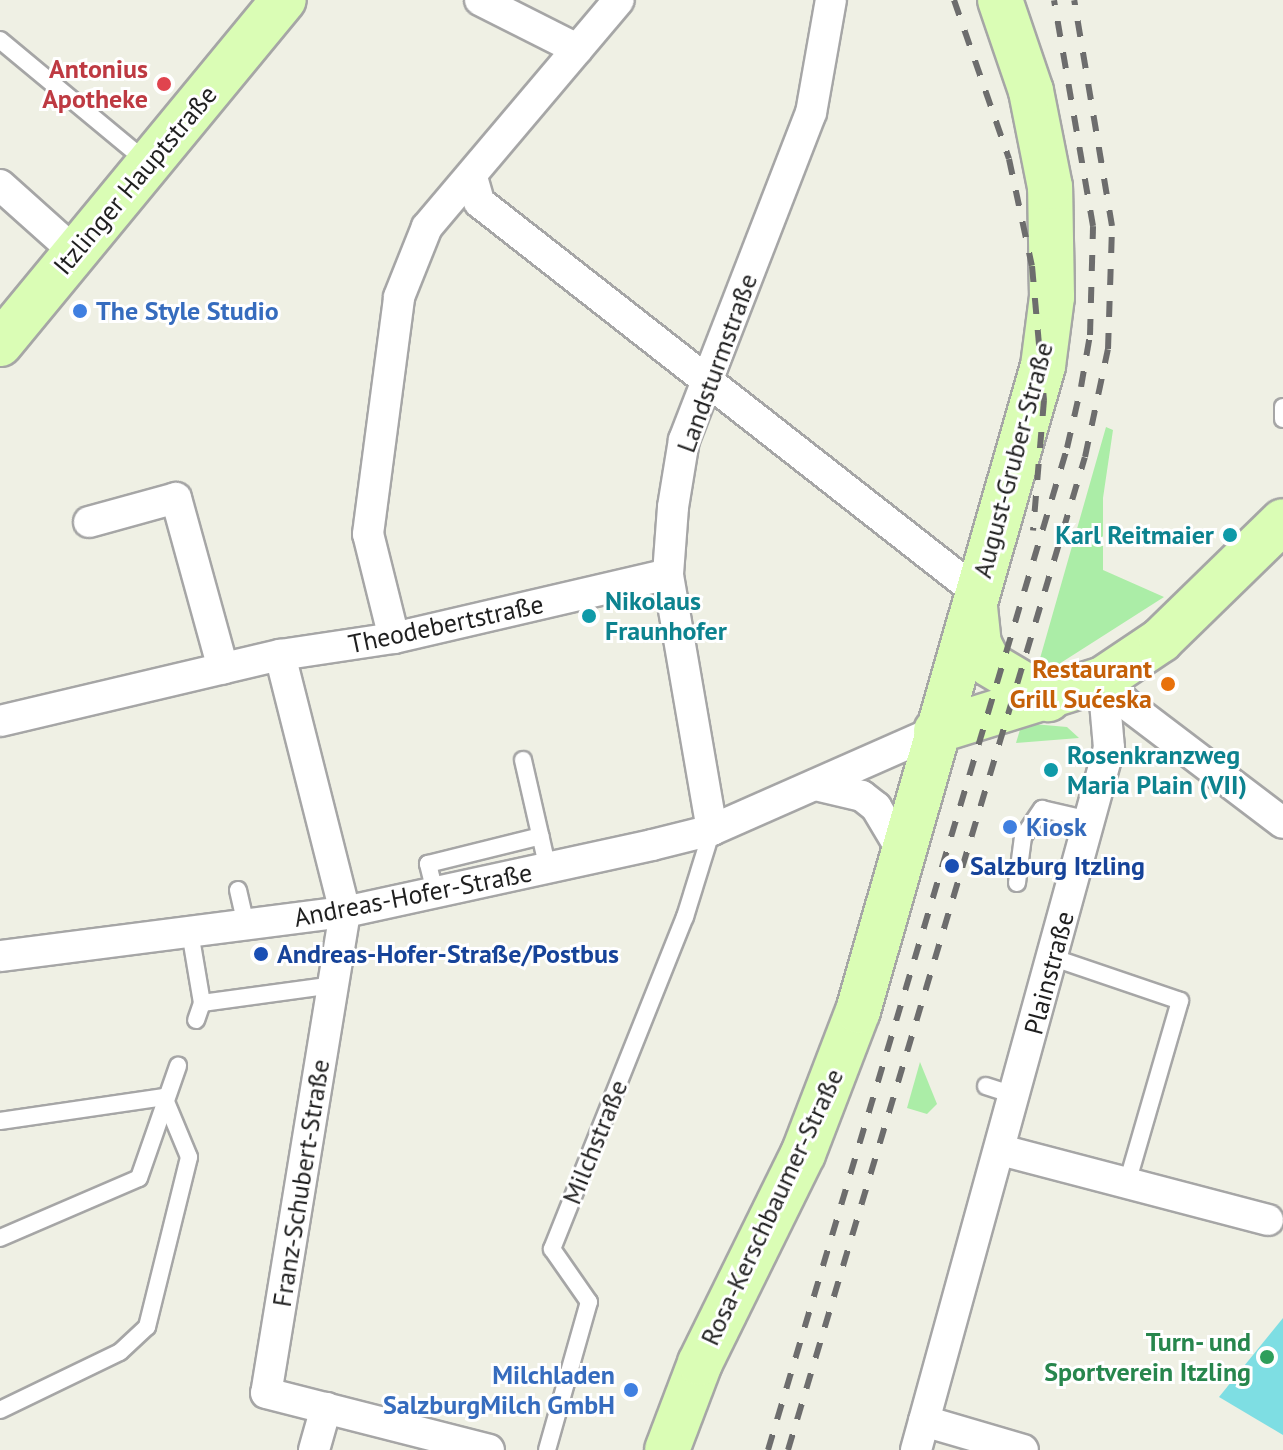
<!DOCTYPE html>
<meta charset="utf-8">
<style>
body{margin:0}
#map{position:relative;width:1283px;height:1450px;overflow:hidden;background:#eff0e4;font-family:"PT Sans",sans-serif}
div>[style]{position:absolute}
.grass>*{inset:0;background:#abeda7}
.pitch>*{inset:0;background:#7edee3}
.roads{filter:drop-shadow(2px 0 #a6a6a6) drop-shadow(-2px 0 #a6a6a6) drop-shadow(0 2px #a6a6a6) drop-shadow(0 -2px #a6a6a6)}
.lane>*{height:16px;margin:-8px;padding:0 8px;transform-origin:8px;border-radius:8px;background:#fff}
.street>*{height:30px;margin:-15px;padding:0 15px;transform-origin:15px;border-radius:15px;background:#fff}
.secondary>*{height:44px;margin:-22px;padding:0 22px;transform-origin:22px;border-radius:22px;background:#dafdb5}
.rail>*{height:6px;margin-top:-3px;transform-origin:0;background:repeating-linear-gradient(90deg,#6d6d6d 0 16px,transparent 0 32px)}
.dots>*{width:22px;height:22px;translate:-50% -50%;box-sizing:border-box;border:4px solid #fff;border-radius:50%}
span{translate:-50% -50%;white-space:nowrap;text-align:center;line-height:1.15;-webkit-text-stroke:6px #fff;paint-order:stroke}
.health-label{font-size:26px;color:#be3a42;font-weight:700}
.right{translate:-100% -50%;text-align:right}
.street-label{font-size:26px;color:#1f1f1f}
.shop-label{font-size:26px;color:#366cbe;font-weight:700}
.left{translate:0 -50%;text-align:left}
.culture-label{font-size:26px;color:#0d838f;font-weight:700}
.food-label{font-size:26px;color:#c56008;font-weight:700}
.transit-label{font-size:26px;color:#164399;font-weight:700}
.leisure-label{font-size:26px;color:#27864d;font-weight:700}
</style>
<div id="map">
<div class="grass">
<i style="clip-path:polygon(1106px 427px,1113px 430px,1103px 498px,1103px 570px,1164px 597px,1059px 664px,1037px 669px)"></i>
<i style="clip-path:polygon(1022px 723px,1067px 727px,1079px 738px,1016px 743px)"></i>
<i style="clip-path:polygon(920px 1062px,937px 1104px,927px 1114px,907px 1108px)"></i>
</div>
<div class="pitch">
<i style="clip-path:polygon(1283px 1318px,1283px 1435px,1219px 1397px)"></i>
</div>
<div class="roads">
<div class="lane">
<i style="left:0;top:40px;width:192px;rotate:39.7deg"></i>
<i style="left:1283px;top:407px;width:12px;rotate:90deg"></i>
<i style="left:523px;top:760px;width:112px;rotate:77.1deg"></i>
<i style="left:1017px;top:883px;width:46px;rotate:-82.6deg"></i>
<i style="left:1023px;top:837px;width:34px;rotate:-56deg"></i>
<i style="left:1042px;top:809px;width:49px;rotate:12.9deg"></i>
<i style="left:238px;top:890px;width:36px;rotate:77deg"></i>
<i style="left:435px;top:892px;width:29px;rotate:-104deg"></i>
<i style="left:428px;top:864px;width:116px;rotate:-13.9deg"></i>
<i style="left:190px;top:932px;width:72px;rotate:80.4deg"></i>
<i style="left:202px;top:1003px;width:18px;rotate:109deg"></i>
<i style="left:1054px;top:958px;width:133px;rotate:18.8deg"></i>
<i style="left:1180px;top:1001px;width:190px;rotate:106.2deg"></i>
<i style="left:202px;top:1003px;width:132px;rotate:-7.8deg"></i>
<i style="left:986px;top:1086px;width:32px;rotate:18deg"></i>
<i style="left:0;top:1121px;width:166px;rotate:-8.3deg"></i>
<i style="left:0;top:1238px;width:151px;rotate:-23.3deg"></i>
<i style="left:139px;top:1178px;width:119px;rotate:-70.8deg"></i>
<i style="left:0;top:1410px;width:133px;rotate:-25.8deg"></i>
<i style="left:120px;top:1352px;width:37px;rotate:-43deg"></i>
<i style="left:147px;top:1327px;width:175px;rotate:-76.1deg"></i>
<i style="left:189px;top:1157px;width:65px;rotate:-112.6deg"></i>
<i style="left:547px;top:1450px;width:154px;rotate:-74.2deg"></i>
<i style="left:589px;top:1302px;width:65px;rotate:-124.9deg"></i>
<i style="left:552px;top:1249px;width:358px;rotate:-68.2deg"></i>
<i style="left:685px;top:917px;width:91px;rotate:-72.8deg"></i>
</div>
<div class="street">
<i style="left:480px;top:0;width:109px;rotate:26.8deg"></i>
<i style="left:472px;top:177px;width:26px;rotate:74deg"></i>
<i style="left:479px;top:202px;width:633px;rotate:38.07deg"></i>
<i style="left:0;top:185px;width:101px;rotate:41.8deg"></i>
<i style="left:89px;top:522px;width:90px;rotate:-15.4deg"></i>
<i style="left:176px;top:498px;width:177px;rotate:74.6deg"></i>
<i style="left:394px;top:638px;width:107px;rotate:-104deg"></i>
<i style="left:368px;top:534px;width:239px;rotate:-82.5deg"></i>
<i style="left:399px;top:297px;width:75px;rotate:-68.2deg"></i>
<i style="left:427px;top:227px;width:297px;rotate:-49.8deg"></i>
<i style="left:280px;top:655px;width:265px;rotate:75.8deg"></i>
<i style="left:345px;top:912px;width:487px;rotate:99.3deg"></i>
<i style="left:266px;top:1393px;width:230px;rotate:14.3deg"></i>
<i style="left:1103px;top:679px;width:33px;rotate:47deg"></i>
<i style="left:1125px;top:703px;width:198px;rotate:37.2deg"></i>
<i style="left:0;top:721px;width:288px;rotate:-13.3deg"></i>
<i style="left:280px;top:655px;width:115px;rotate:-8.5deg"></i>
<i style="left:394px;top:638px;width:281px;rotate:-13.1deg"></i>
<i style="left:815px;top:785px;width:48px;rotate:13.2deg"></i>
<i style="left:862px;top:796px;width:18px;rotate:38deg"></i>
<i style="left:876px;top:807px;width:55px;rotate:59.2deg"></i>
<i style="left:712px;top:830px;width:260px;rotate:-99.8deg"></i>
<i style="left:668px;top:574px;width:67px;rotate:-85.7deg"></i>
<i style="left:673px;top:507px;width:68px;rotate:-80.7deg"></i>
<i style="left:684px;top:440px;width:351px;rotate:-68.8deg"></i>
<i style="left:811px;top:113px;width:115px;rotate:-80deg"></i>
<i style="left:0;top:956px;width:348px;rotate:-7.3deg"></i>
<i style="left:345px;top:912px;width:314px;rotate:-12.3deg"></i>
<i style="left:652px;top:845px;width:62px;rotate:-14deg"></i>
<i style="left:712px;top:830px;width:245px;rotate:-23.8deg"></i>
<i style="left:1001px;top:1150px;width:276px;rotate:14.7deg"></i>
<i style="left:924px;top:1421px;width:103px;rotate:16.3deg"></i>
<i style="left:314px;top:1450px;width:44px;rotate:-74.1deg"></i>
<i style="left:916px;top:1450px;width:728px;rotate:-74.63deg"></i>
<i style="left:1109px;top:748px;width:69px;rotate:-95deg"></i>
</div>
<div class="secondary">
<i style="left:0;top:344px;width:446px;rotate:-50.5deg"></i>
<i style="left:975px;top:607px;width:37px;rotate:84deg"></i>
<i style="left:979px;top:644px;width:22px;rotate:63deg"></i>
<i style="left:989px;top:664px;width:69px;rotate:30.7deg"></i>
<i style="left:936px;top:731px;width:175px;rotate:-17.3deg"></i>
<i style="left:1103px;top:679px;width:70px;rotate:-33.9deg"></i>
<i style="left:1161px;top:640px;width:170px;rotate:-44.3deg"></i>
<i style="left:667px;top:1450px;width:93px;rotate:-69.2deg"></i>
<i style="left:700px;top:1363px;width:233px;rotate:-63.8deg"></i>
<i style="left:803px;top:1154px;width:153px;rotate:-69deg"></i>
<i style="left:858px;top:1011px;width:671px;rotate:-74deg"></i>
<i style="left:1043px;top:366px;width:70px;rotate:-82.6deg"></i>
<i style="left:1052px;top:297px;width:110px;rotate:-91deg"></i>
<i style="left:1050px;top:187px;width:98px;rotate:-101.2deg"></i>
<i style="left:1031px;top:91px;width:96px;rotate:-108.8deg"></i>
</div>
</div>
<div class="rail">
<i style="left:954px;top:0;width:168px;rotate:70.9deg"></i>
<i style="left:1009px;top:159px;width:109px;rotate:77.9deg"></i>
<i style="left:1032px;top:266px;width:135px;rotate:84.9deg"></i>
<i style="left:1044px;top:400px;width:131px;rotate:94.8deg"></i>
<i style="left:768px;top:1450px;width:1046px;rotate:-73.38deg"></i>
<i style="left:1067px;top:448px;width:63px;rotate:-77.1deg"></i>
<i style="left:1081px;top:387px;width:53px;rotate:-80.2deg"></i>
<i style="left:1090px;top:335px;width:109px;rotate:-88.4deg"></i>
<i style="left:1093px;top:226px;width:229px;rotate:-99.8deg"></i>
<i style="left:788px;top:1450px;width:1036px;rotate:-73.35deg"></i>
<i style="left:1085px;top:457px;width:110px;rotate:-78deg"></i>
<i style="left:1108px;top:349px;width:123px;rotate:-88.1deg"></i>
<i style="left:1112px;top:226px;width:229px;rotate:-99.5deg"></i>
</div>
<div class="dots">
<i style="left:164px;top:84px;background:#e0444e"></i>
<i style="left:80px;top:311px;background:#3f7fe0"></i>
<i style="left:1230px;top:535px;background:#0f9aa8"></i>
<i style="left:589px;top:616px;background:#0f9aa8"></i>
<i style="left:1168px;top:684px;background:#e8710a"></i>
<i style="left:1051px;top:770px;background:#0f9aa8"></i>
<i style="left:1010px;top:827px;background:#3f7fe0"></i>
<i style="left:952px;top:866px;background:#1a4fb4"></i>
<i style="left:261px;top:954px;background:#1a4fb4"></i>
<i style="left:1267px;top:1357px;background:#2e9e5b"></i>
<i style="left:631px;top:1390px;background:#3f7fe0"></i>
</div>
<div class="health-label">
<span class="right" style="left:148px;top:84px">Antonius<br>Apotheke</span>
</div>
<div class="street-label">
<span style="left:135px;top:180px;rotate:-50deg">Itzlinger Hauptstraße</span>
<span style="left:717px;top:363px;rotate:-70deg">Landsturmstraße</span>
<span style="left:1013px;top:460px;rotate:-75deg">August-Gruber-Straße</span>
<span style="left:446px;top:624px;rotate:-12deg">Theodebertstraße</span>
<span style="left:413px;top:895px;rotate:-11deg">Andreas-Hofer-Straße</span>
<span style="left:1049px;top:973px;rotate:-75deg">Plainstraße</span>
<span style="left:595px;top:1142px;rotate:-68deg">Milchstraße</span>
<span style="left:301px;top:1183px;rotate:-81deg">Franz-Schubert-Straße</span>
<span style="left:772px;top:1207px;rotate:-65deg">Rosa-Kerschbaumer-Straße</span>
</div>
<div class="shop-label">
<span class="left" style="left:96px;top:311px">The Style Studio</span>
<span class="left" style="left:1026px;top:827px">Kiosk</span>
<span class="right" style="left:615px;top:1390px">Milchladen<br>SalzburgMilch GmbH</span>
</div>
<div class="culture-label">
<span class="right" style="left:1214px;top:535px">Karl Reitmaier</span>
<span class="left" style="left:605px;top:616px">Nikolaus<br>Fraunhofer</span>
<span class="left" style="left:1067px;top:770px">Rosenkranzweg<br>Maria Plain (VII)</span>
</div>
<div class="food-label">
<span class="right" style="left:1152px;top:684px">Restaurant<br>Grill Sućeska</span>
</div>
<div class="transit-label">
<span class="left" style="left:970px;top:866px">Salzburg Itzling</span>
<span class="left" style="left:277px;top:954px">Andreas-Hofer-Straße/Postbus</span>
</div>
<div class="leisure-label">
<span class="right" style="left:1251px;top:1357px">Turn- und<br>Sportverein Itzling</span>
</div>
</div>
